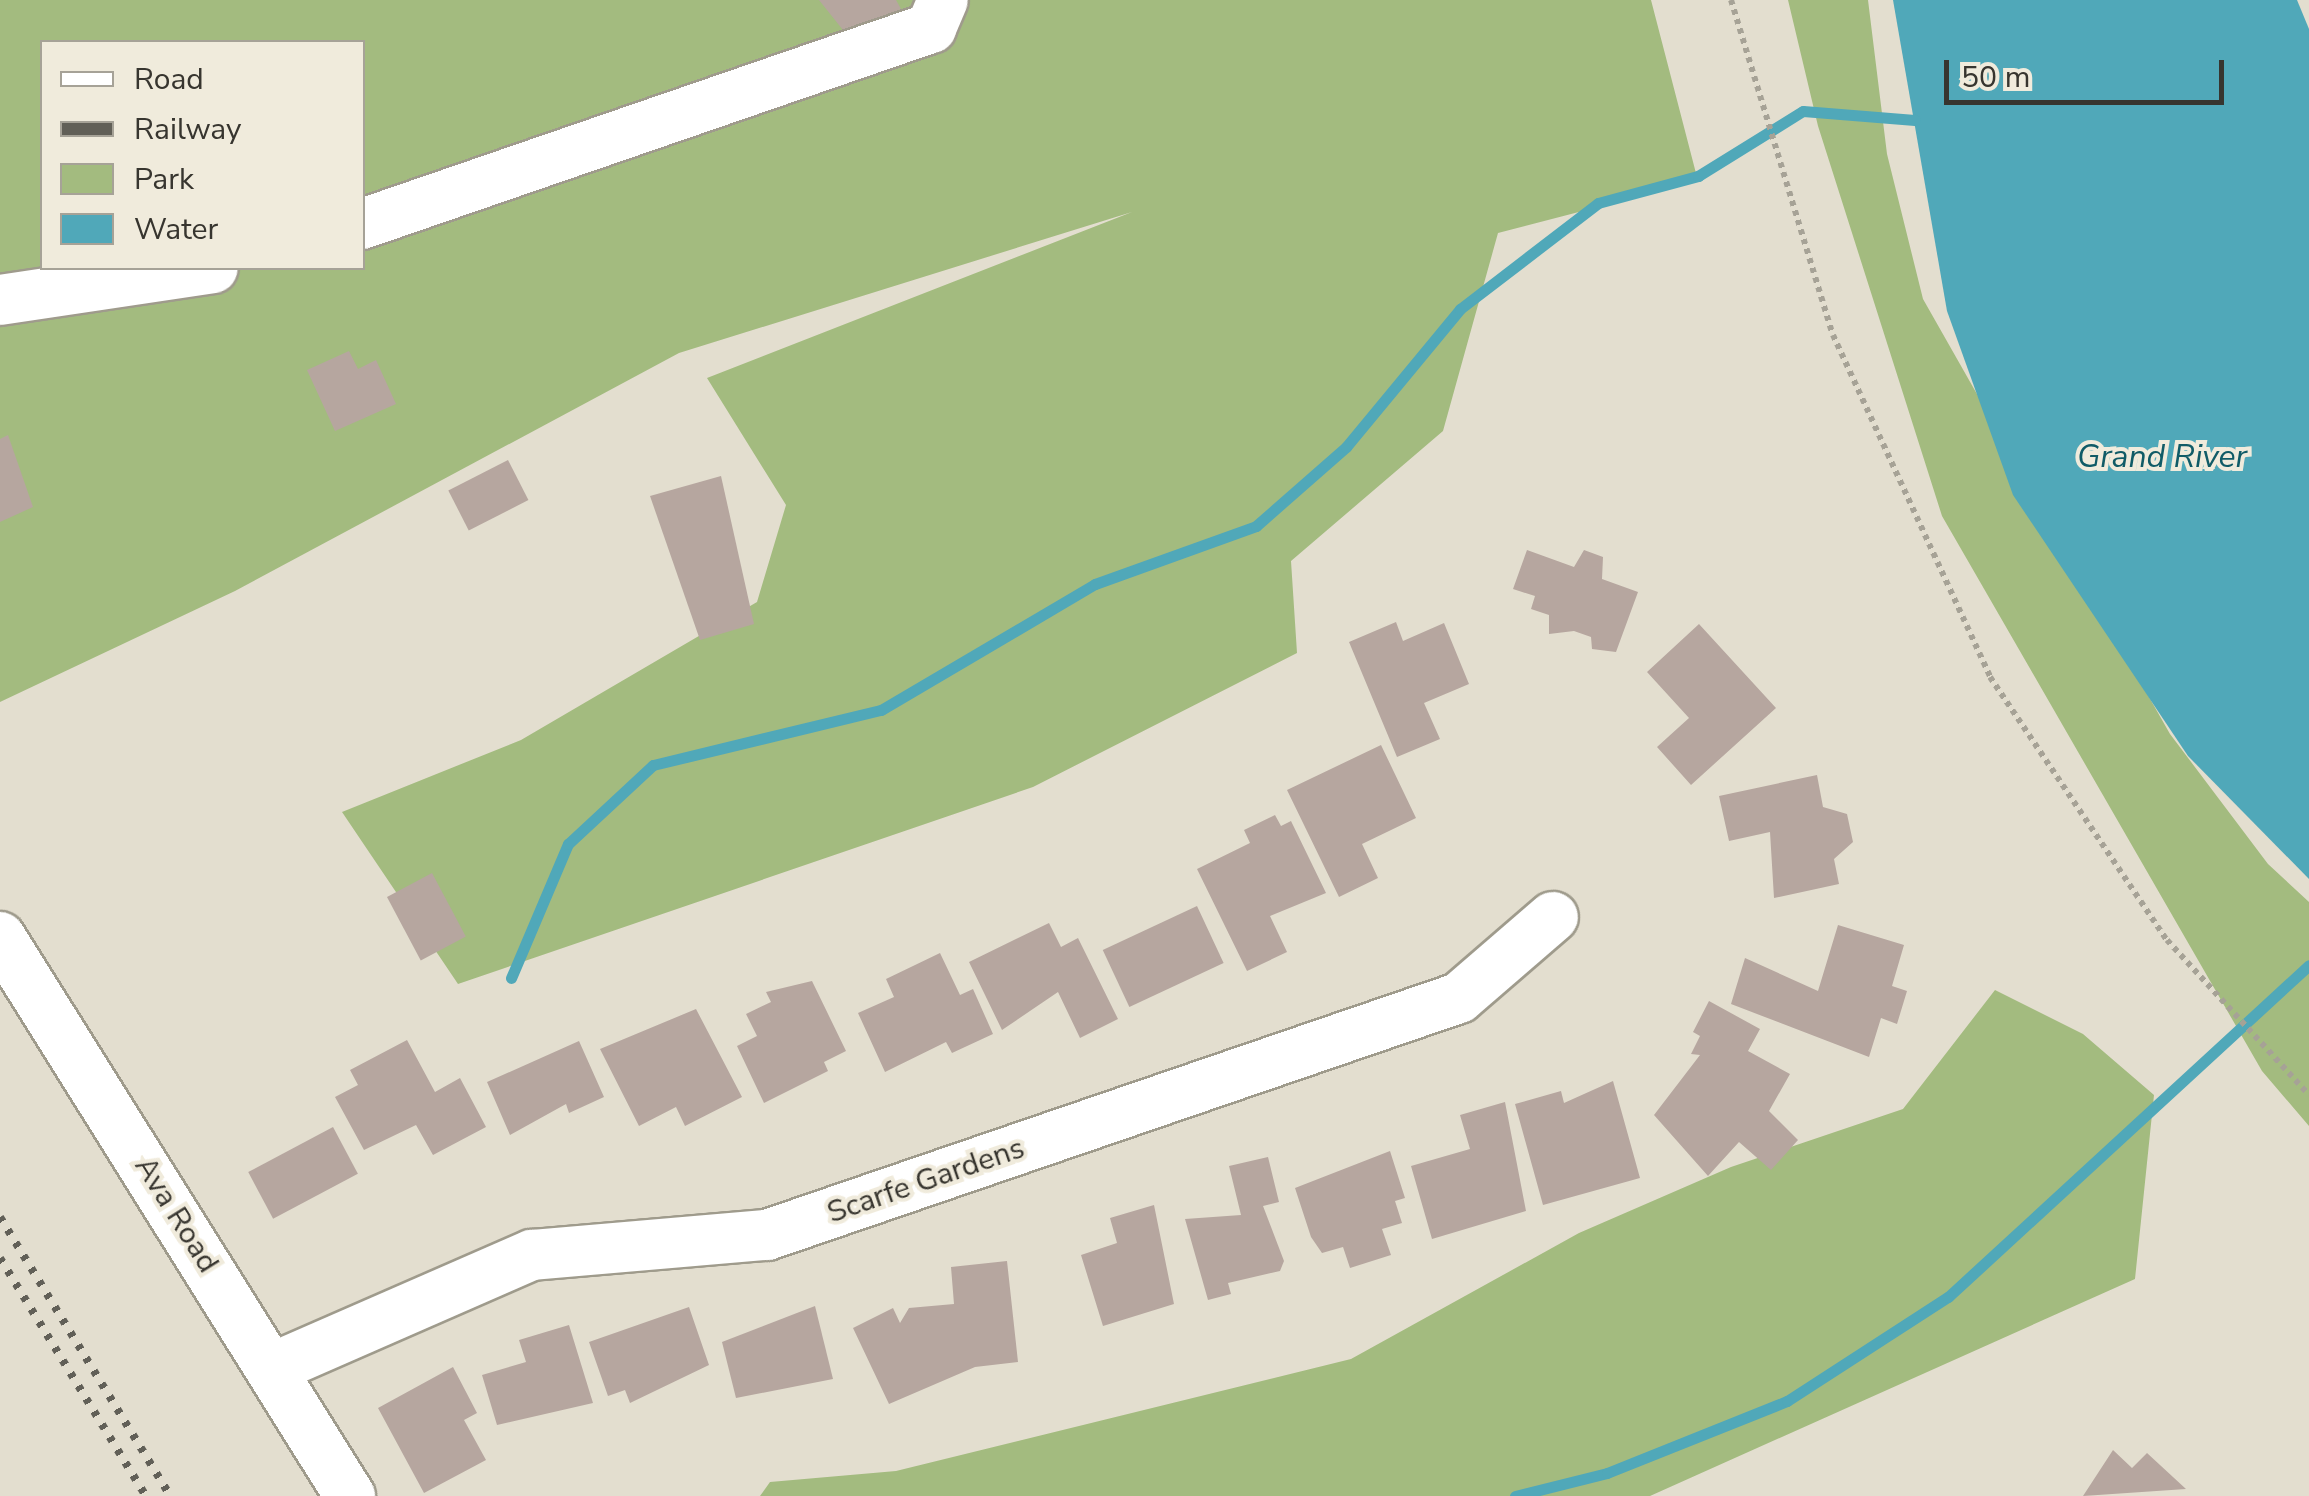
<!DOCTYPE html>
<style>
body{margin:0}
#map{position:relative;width:2309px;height:1496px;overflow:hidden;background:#e3decf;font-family:"Nunito Sans",sans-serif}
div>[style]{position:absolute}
.green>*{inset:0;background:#a3bb7f}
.water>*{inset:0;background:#50a8b9}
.stream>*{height:11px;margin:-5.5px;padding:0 5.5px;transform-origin:5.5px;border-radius:5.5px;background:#50a8b9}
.building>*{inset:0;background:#b6a69f;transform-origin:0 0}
.path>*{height:6px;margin-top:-3px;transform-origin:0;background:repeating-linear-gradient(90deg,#a6a296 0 5px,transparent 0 10px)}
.roads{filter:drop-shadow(2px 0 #9f9b8c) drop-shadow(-2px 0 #9f9b8c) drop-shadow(0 2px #9f9b8c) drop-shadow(0 -2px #9f9b8c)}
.minor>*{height:50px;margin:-25px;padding:0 25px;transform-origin:25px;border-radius:25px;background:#fff}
.rail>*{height:8px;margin-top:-4px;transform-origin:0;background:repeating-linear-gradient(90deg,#615f57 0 5px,transparent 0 15px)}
span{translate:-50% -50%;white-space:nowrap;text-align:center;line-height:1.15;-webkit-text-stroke:8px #f0ebdc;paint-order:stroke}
.street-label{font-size:30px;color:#37352f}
.water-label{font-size:32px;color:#105b67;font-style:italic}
.legend{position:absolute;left:40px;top:40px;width:325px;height:230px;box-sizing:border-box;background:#f0ebdc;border:2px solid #a6a297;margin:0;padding:12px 18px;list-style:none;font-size:30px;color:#37352f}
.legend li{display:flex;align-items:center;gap:20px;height:50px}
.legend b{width:50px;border:2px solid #a6a297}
.scale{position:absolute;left:1944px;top:60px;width:280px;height:45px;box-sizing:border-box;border:5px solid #37352f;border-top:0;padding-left:12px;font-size:30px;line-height:35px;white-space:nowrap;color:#37352f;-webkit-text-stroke:8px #f0ebdc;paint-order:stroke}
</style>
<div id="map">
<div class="green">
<i style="clip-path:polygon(evenodd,0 0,1651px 0,1698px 181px,1498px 233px,1443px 431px,1291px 561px,1297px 653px,1033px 787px,458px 984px,342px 812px,521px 740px,757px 602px,786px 505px,707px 378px,1132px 212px,679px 353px,235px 591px,0 702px,0 0,42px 42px,362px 42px,362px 268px,42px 268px,42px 42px)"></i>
<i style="clip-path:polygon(1788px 0,1868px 0,1887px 154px,1923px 299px,2170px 734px,2268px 864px,2309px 902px,2309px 1126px,2262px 1071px,1942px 516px,1818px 126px)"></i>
<i style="clip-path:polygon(1995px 990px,2083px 1034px,2154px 1095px,2135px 1279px,1650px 1496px,760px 1496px,770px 1482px,896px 1471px,1351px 1359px,1579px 1233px,1731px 1167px,1903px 1109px)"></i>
</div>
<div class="water">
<i style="clip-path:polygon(1893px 0,2297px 0,2309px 29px,2309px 879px,2188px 756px,2013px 495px,1947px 311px)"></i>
</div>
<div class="stream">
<i style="left:511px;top:978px;width:146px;rotate:-67deg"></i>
<i style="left:568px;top:844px;width:116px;rotate:-42.9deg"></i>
<i style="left:653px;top:765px;width:235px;rotate:-13.6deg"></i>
<i style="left:881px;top:710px;width:248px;rotate:-30.5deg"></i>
<i style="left:1095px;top:584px;width:171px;rotate:-19.8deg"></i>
<i style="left:1256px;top:526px;width:120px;rotate:-41.3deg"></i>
<i style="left:1346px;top:447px;width:179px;rotate:-50.4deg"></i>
<i style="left:1460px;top:309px;width:174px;rotate:-37.5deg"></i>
<i style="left:1598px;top:203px;width:104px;rotate:-15.1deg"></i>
<i style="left:1698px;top:176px;width:123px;rotate:-31.8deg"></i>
<i style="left:1803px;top:111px;width:112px;rotate:4.6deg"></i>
<i style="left:1515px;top:1496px;width:95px;rotate:-14deg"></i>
<i style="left:1607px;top:1473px;width:194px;rotate:-21.8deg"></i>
<i style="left:1787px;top:1401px;width:192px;rotate:-32.9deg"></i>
<i style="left:1948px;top:1297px;width:490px;rotate:-42.6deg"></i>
</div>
<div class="building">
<i style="clip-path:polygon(819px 0,896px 0,901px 9px,847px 35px)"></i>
<i style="clip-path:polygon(349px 351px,358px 369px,376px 360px,396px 404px,335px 431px,307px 370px)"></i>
<i style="clip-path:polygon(8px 435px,33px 507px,0 522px,0 439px)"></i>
<i style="left:508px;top:460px;width:45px;height:67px;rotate:63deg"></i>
<i style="clip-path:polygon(721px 476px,754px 624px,700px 640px,650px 496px)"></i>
<i style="clip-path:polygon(1527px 550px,1574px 567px,1584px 550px,1603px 557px,1602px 579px,1638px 592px,1616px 652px,1592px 649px,1591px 637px,1574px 631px,1549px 634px,1549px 615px,1531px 609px,1535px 596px,1513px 589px)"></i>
<i style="clip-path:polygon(1396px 622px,1403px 641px,1444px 623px,1469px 684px,1424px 703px,1440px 739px,1397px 757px,1349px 642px)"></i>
<i style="clip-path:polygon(1699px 624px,1776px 708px,1691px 785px,1657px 747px,1689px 718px,1647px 672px)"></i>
<i style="clip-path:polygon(1381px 745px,1416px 818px,1362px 844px,1378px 878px,1339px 897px,1287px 790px)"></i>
<i style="clip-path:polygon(1817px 775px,1823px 807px,1847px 814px,1853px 842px,1834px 859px,1839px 884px,1774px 898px,1770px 832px,1729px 841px,1719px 796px)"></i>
<i style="clip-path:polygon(1275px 815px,1281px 826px,1291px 821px,1326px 893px,1270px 916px,1287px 952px,1247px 971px,1197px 869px,1250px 843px,1244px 830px)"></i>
<i style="left:432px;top:873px;width:72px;height:51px;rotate:62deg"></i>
<i style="left:1197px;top:906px;width:63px;height:104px;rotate:65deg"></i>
<i style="clip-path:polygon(1049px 923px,1061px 947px,1078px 938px,1118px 1019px,1080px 1038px,1058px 992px,1002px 1030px,969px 962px)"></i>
<i style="clip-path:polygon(1838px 925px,1904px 945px,1892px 986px,1907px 991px,1897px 1024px,1881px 1018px,1869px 1057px,1731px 1004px,1745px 958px,1818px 991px)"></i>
<i style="clip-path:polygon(940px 953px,960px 995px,973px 989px,993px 1034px,952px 1053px,946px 1042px,885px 1072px,858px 1013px,894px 997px,886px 979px)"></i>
<i style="clip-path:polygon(812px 981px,846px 1051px,824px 1062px,828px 1071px,764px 1103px,737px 1046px,757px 1036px,746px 1014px,771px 1002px,766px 992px)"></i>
<i style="clip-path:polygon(1709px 1001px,1760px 1029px,1748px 1051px,1790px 1074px,1769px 1111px,1798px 1140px,1771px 1170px,1739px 1142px,1708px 1176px,1654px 1115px,1700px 1055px,1691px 1054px,1700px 1036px,1693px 1032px)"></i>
<i style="clip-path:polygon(696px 1009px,742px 1097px,685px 1126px,676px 1107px,639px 1126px,600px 1049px)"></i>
<i style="clip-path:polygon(407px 1040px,435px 1092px,460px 1078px,486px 1127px,433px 1155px,416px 1125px,364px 1150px,335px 1097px,358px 1085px,350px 1070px)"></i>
<i style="clip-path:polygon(579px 1041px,604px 1097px,569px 1113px,566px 1104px,510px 1135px,487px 1082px)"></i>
<i style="clip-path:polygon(1613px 1081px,1640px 1178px,1543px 1205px,1515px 1104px,1561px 1091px,1564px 1103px)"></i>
<i style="clip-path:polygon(1505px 1102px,1526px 1211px,1432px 1239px,1411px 1166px,1470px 1149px,1460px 1115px)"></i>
<i style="left:333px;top:1127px;width:53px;height:96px;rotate:62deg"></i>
<i style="clip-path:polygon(1390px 1151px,1405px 1198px,1395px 1201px,1402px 1223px,1382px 1229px,1391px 1255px,1350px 1268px,1343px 1247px,1322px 1253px,1311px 1237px,1295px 1188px)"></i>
<i style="clip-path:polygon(1268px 1157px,1279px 1202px,1263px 1206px,1284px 1261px,1280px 1271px,1228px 1283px,1231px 1294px,1208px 1300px,1185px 1219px,1241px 1215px,1229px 1166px)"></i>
<i style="clip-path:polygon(1154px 1205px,1174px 1304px,1103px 1326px,1081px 1255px,1117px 1243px,1110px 1218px)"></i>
<i style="clip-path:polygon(1007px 1261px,1018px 1362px,975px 1367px,889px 1404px,853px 1328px,893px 1308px,900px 1323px,909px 1308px,954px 1304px,951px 1267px)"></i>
<i style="clip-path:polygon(815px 1306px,833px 1379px,736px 1398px,722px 1342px)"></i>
<i style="clip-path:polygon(689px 1307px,709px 1365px,630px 1403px,625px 1390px,608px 1396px,589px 1342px)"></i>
<i style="clip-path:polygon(569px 1325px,593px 1403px,497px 1425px,482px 1375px,526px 1362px,519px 1340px)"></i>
<i style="clip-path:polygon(453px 1367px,477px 1413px,464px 1420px,486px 1460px,424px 1493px,378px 1408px)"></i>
<i style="clip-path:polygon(2113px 1450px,2132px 1468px,2147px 1453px,2186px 1489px,2083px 1496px)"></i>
</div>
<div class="path">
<i style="left:1731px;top:0;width:350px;rotate:73.1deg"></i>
<i style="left:1833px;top:335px;width:376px;rotate:65.3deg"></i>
<i style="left:1990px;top:677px;width:317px;rotate:56.1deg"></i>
<i style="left:2167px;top:940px;width:210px;rotate:47.5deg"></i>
</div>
<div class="roads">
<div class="minor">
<i style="left:362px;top:224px;width:602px;rotate:-19.01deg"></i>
<i style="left:931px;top:28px;width:30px;rotate:-67deg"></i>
<i style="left:0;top:300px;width:215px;rotate:-8.5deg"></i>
<i style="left:0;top:937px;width:660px;rotate:57.95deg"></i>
<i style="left:273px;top:1368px;width:283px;rotate:-23.6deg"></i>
<i style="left:532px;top:1255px;width:236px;rotate:-4.9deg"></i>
<i style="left:767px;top:1235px;width:731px;rotate:-18.91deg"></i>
<i style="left:1459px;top:998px;width:124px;rotate:-40.8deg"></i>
</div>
</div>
<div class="rail">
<i style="left:0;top:1217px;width:327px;rotate:58.6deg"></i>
<i style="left:0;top:1258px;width:279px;rotate:58.5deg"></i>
</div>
<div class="street-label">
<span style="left:926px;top:1181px;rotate:-19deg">Scarfe Gardens</span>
<span style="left:176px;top:1215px;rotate:58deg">Ava Road</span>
</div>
<div class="water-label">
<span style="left:2162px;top:457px">Grand River</span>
</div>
<ul class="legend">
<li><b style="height:12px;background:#fff"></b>Road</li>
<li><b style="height:12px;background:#615f57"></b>Railway</li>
<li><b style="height:28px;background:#a3bb7f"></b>Park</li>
<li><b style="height:28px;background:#50a8b9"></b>Water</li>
</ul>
<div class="scale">50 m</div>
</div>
